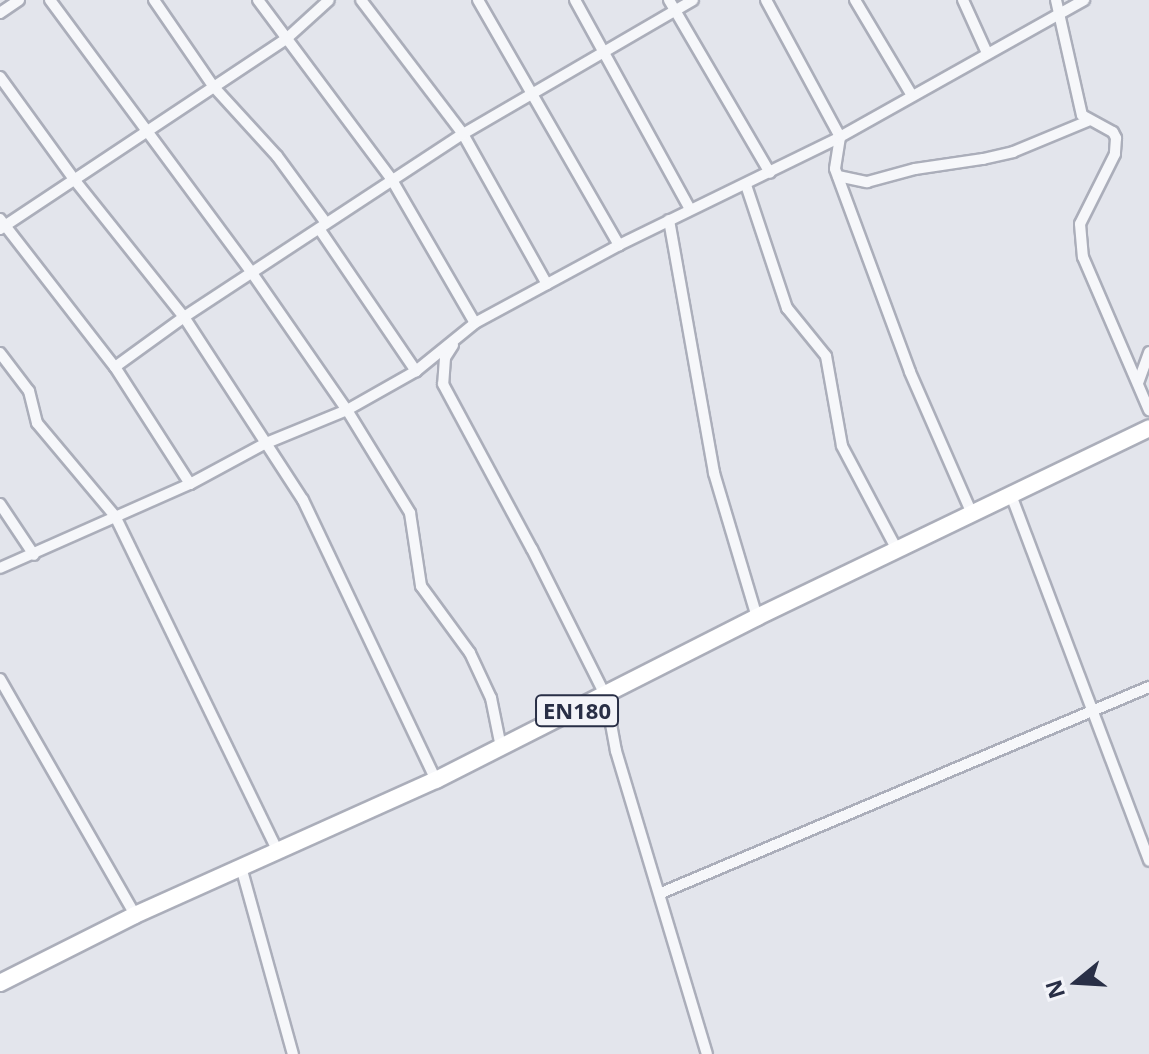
<!DOCTYPE html>
<style>
body{margin:0}
#map{position:relative;width:1149px;height:1054px;overflow:hidden;background:#e3e5ec;font-family:"Open Sans",sans-serif}
div>[style]{position:absolute}
.roads{filter:drop-shadow(2px 0 #abaeba) drop-shadow(-2px 0 #abaeba) drop-shadow(0 2px #abaeba) drop-shadow(0 -2px #abaeba)}
.street>*{height:10px;margin:-5px;padding:0 5px;transform-origin:5px;border-radius:5px;background:#f6f7fa}
.primary>*{height:16px;margin:-8px;padding:0 8px;transform-origin:8px;border-radius:8px;background:#fff}
span{translate:-50% -50%;white-space:nowrap;text-align:center;line-height:1.15;-webkit-text-stroke:6px #f3f4f9;paint-order:stroke}
.shield-label span{padding:2px 6px;background:#f3f4f9;border:2px solid;border-radius:6px;-webkit-text-stroke-width:0}
.shield-label{font-size:22px;color:#292f46;font-weight:700}
.north{position:absolute;left:1037px;top:942px;width:80px;height:80px;-webkit-text-stroke:6px #f3f4f9;paint-order:stroke;rotate:252deg;font-size:22px;font-weight:700;line-height:32px;text-align:center;color:#292f46}
.north::after{content:'';display:block;margin:auto;width:28px;height:36px;background:#292f46;clip-path:polygon(50% 0,100% 100%,50% 72%,0 100%)}
</style>
<div id="map">
<div class="roads">
<div class="street">
<i style="left:50px;top:0;width:340px;rotate:53.5deg"></i>
<i style="left:252px;top:273px;width:167px;rotate:55.3deg"></i>
<i style="left:347px;top:410px;width:121px;rotate:58.5deg"></i>
<i style="left:410px;top:513px;width:74px;rotate:81.4deg"></i>
<i style="left:421px;top:586px;width:83px;rotate:53.8deg"></i>
<i style="left:470px;top:653px;width:50px;rotate:65deg"></i>
<i style="left:491px;top:698px;width:50px;rotate:78.5deg"></i>
<i style="left:154px;top:0;width:104px;rotate:55.5deg"></i>
<i style="left:213px;top:86px;width:95px;rotate:47.6deg"></i>
<i style="left:277px;top:156px;width:83px;rotate:53.8deg"></i>
<i style="left:258px;top:0;width:224px;rotate:53.3deg"></i>
<i style="left:392px;top:180px;width:165px;rotate:59.9deg"></i>
<i style="left:361px;top:0;width:168px;rotate:52.7deg"></i>
<i style="left:463px;top:134px;width:172px;rotate:60.8deg"></i>
<i style="left:478px;top:0;width:283px;rotate:60.1deg"></i>
<i style="left:575px;top:0;width:239px;rotate:61.2deg"></i>
<i style="left:669px;top:0;width:200px;rotate:59.7deg"></i>
<i style="left:766px;top:0;width:156px;rotate:61.6deg"></i>
<i style="left:840px;top:137px;width:32px;rotate:99deg"></i>
<i style="left:835px;top:169px;width:216px;rotate:69.7deg"></i>
<i style="left:910px;top:372px;width:155px;rotate:66.4deg"></i>
<i style="left:855px;top:0;width:109px;rotate:59.2deg"></i>
<i style="left:963px;top:0;width:58px;rotate:65.6deg"></i>
<i style="left:1056px;top:0;width:118px;rotate:77.3deg"></i>
<i style="left:1082px;top:115px;width:35px;rotate:29deg"></i>
<i style="left:1113px;top:132px;width:7px;rotate:63deg"></i>
<i style="left:1116px;top:138px;width:16px;rotate:94deg"></i>
<i style="left:1115px;top:154px;width:78px;rotate:116.6deg"></i>
<i style="left:1080px;top:224px;width:33px;rotate:85deg"></i>
<i style="left:1083px;top:257px;width:167px;rotate:66.7deg"></i>
<i style="left:0;top:13px;width:23px;rotate:-34deg"></i>
<i style="left:0;top:77px;width:125px;rotate:54.1deg"></i>
<i style="left:73px;top:178px;width:178px;rotate:51.4deg"></i>
<i style="left:184px;top:317px;width:218px;rotate:57deg"></i>
<i style="left:303px;top:500px;width:310px;rotate:64.6deg"></i>
<i style="left:838px;top:176px;width:30px;rotate:12deg"></i>
<i style="left:867px;top:182px;width:50px;rotate:-15.2deg"></i>
<i style="left:915px;top:169px;width:69px;rotate:-8.4deg"></i>
<i style="left:983px;top:159px;width:31px;rotate:-13deg"></i>
<i style="left:1013px;top:152px;width:81px;rotate:-22.5deg"></i>
<i style="left:746px;top:185px;width:130px;rotate:71.6deg"></i>
<i style="left:787px;top:308px;width:62px;rotate:50.9deg"></i>
<i style="left:826px;top:356px;width:91px;rotate:79.9deg"></i>
<i style="left:842px;top:446px;width:118px;rotate:62.1deg"></i>
<i style="left:0;top:219px;width:187px;rotate:52.2deg"></i>
<i style="left:115px;top:367px;width:139px;rotate:57.3deg"></i>
<i style="left:669px;top:220px;width:257px;rotate:79.9deg"></i>
<i style="left:714px;top:473px;width:150px;rotate:73.4deg"></i>
<i style="left:0;top:229px;width:342px;rotate:-33.6deg"></i>
<i style="left:285px;top:40px;width:59px;rotate:-42.3deg"></i>
<i style="left:320px;top:230px;width:171px;rotate:55.8deg"></i>
<i style="left:453px;top:345px;width:15px;rotate:122deg"></i>
<i style="left:445px;top:358px;width:26px;rotate:94deg"></i>
<i style="left:443px;top:384px;width:187px;rotate:61.7deg"></i>
<i style="left:532px;top:549px;width:165px;rotate:63.4deg"></i>
<i style="left:606px;top:697px;width:55px;rotate:79.5deg"></i>
<i style="left:616px;top:751px;width:316px;rotate:73.3deg"></i>
<i style="left:0;top:353px;width:48px;rotate:52.7deg"></i>
<i style="left:29px;top:391px;width:33px;rotate:76deg"></i>
<i style="left:37px;top:423px;width:121px;rotate:50deg"></i>
<i style="left:115px;top:516px;width:370px;rotate:64.1deg"></i>
<i style="left:115px;top:367px;width:85px;rotate:-35.9deg"></i>
<i style="left:184px;top:317px;width:334px;rotate:-33.3deg"></i>
<i style="left:463px;top:134px;width:266px;rotate:-30.2deg"></i>
<i style="left:1138px;top:383px;width:33px;rotate:-70deg"></i>
<i style="left:1011px;top:495px;width:391px;rotate:69.3deg"></i>
<i style="left:0;top:504px;width:61px;rotate:56.3deg"></i>
<i style="left:0;top:568px;width:208px;rotate:-23.9deg"></i>
<i style="left:190px;top:484px;width:84px;rotate:-28.4deg"></i>
<i style="left:264px;top:444px;width:90px;rotate:-22.3deg"></i>
<i style="left:347px;top:410px;width:79px;rotate:-29.5deg"></i>
<i style="left:416px;top:371px;width:76px;rotate:-39.1deg"></i>
<i style="left:475px;top:323px;width:164px;rotate:-28.4deg"></i>
<i style="left:619px;top:245px;width:246px;rotate:-26deg"></i>
<i style="left:840px;top:137px;width:280px;rotate:-29.3deg"></i>
<i style="left:0;top:679px;width:272px;rotate:60.2deg"></i>
<i style="left:241px;top:867px;width:194px;rotate:74.5deg"></i>
<i style="left:661px;top:893px;width:530px;rotate:-22.89deg"></i>
</div>
<div class="primary">
<i style="left:0;top:983px;width:151px;rotate:-26.7deg"></i>
<i style="left:135px;top:915px;width:330px;rotate:-24.2deg"></i>
<i style="left:436px;top:780px;width:360px;rotate:-26.9deg"></i>
<i style="left:757px;top:617px;width:435px;rotate:-25.7deg"></i>
</div>
</div>
<div class="shield-label">
<span style="left:577px;top:711px">EN180</span>
</div>
<div class="north">N</div>
</div>
